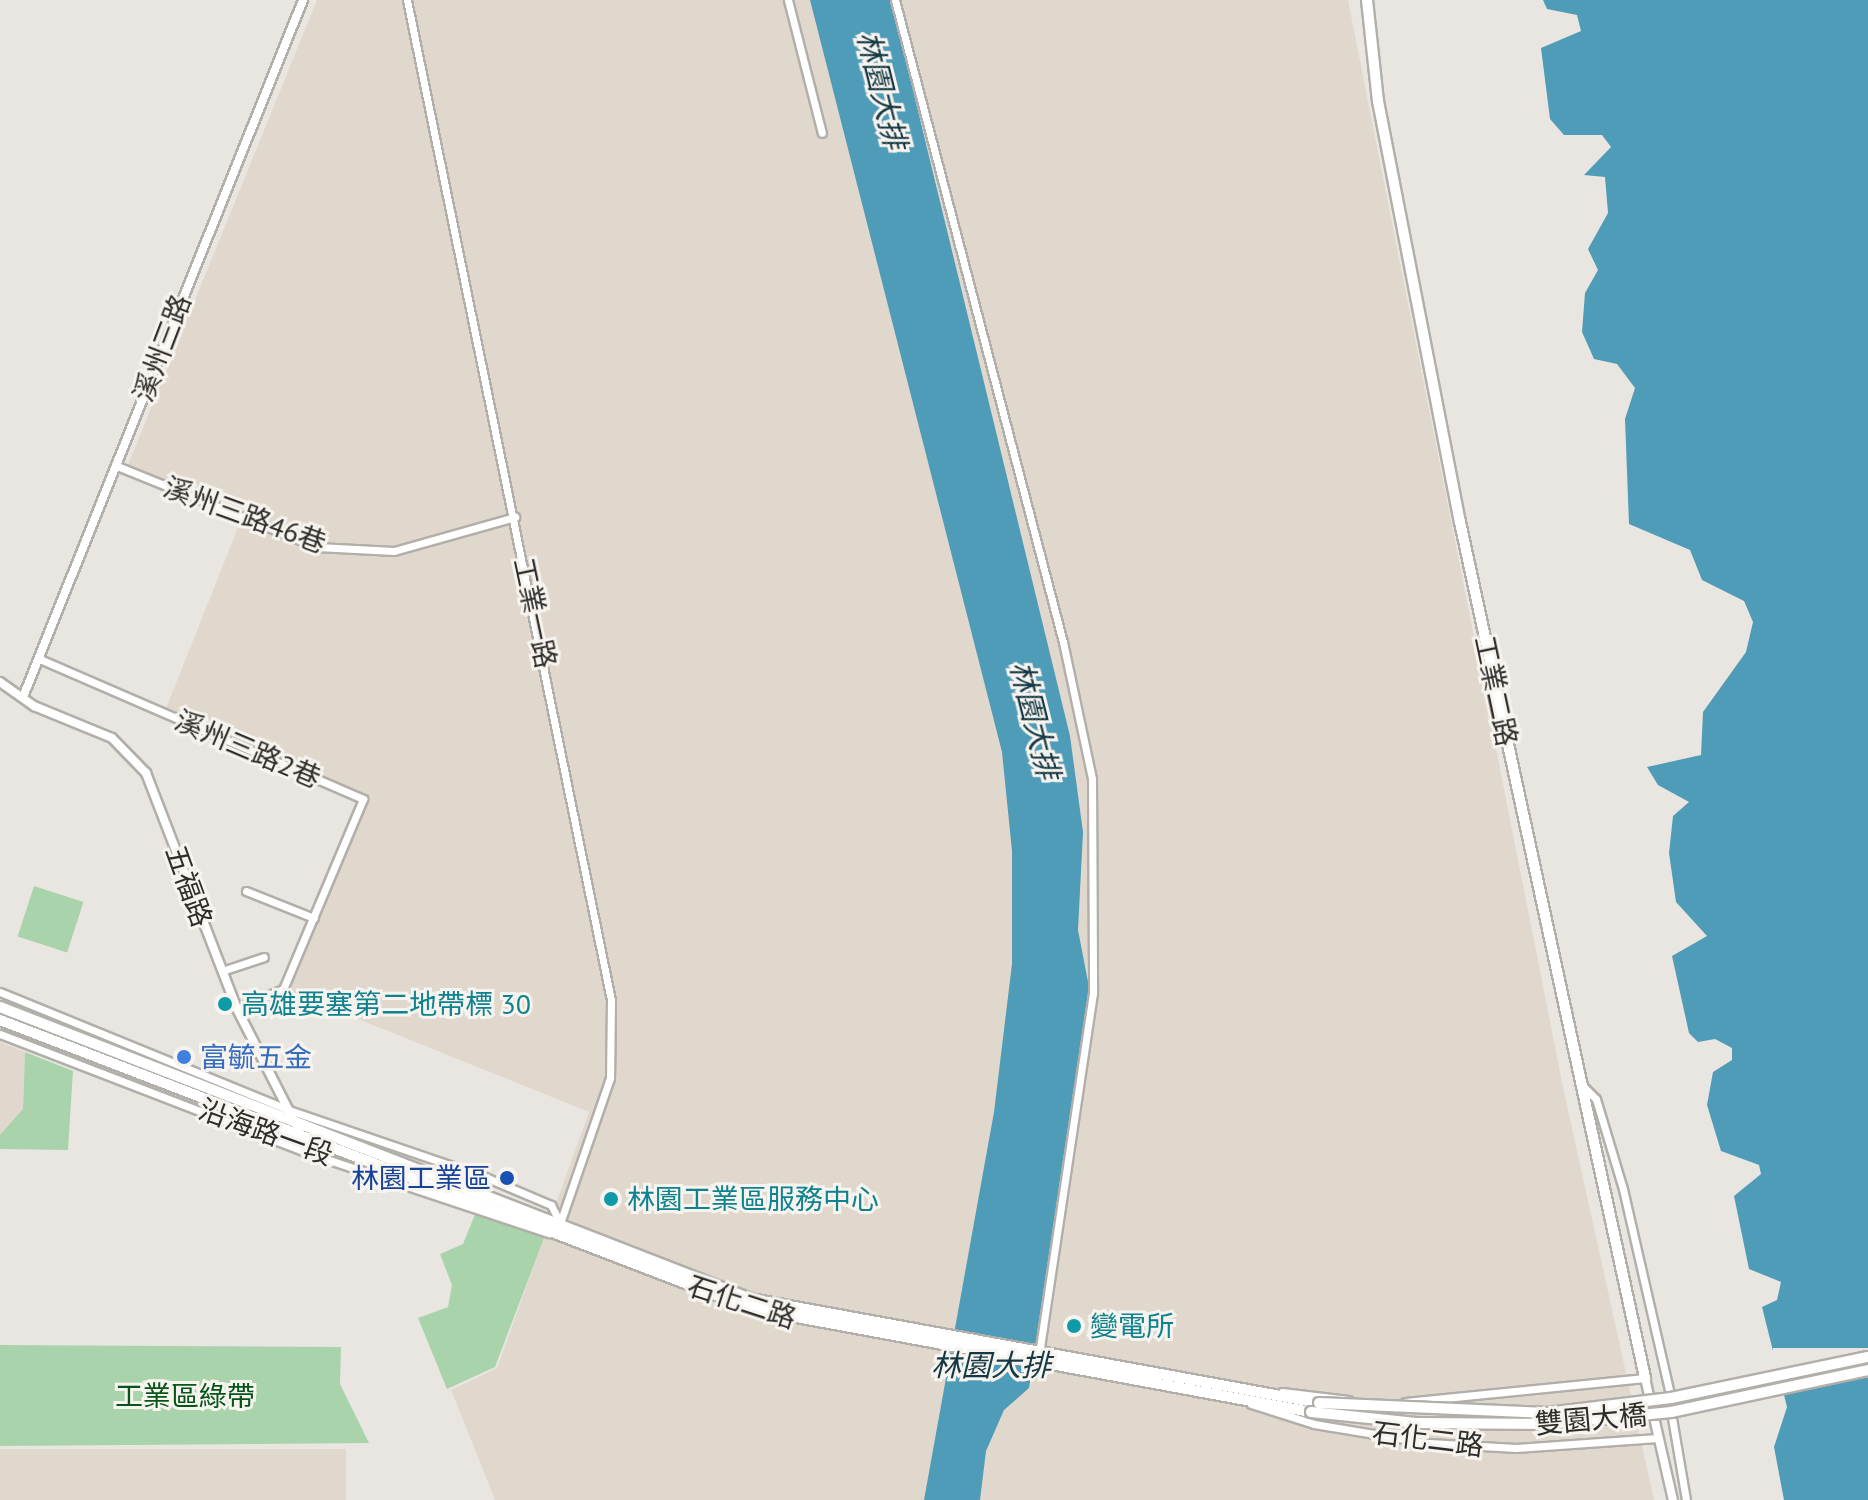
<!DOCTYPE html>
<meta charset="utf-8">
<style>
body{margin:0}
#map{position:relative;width:1868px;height:1500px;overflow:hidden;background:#e9e6e1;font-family:"PT Sans","Noto Sans TC",sans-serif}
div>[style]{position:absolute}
.built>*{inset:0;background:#e0d8cd;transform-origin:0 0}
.green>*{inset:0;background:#a9d3ab;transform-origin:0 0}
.water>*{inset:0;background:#4e9cb7}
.pier>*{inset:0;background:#e9e6e1;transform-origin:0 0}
.roads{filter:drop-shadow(2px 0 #b2afaa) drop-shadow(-2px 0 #b2afaa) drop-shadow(0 2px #b2afaa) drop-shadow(0 -2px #b2afaa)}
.minor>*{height:7px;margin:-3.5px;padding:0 3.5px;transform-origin:3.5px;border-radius:3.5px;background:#fff}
.tertiary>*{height:8px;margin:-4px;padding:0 4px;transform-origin:4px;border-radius:4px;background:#fff}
.primary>*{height:10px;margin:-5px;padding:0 5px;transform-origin:5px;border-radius:5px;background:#fff}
.bridges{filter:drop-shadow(2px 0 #b2afaa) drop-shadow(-2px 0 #b2afaa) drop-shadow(0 2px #b2afaa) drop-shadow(0 -2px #b2afaa)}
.primary-bridge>*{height:10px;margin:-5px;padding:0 5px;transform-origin:5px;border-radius:5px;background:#fff}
.dots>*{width:22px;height:22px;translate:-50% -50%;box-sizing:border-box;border:4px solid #f7f3ee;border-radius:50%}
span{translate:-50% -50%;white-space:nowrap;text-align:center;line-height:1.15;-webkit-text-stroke:6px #f7f3ee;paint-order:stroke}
.street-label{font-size:28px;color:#2e2d2b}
.culture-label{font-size:28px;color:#0d838f}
.left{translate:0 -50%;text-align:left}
.shop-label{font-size:28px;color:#366cbe}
.transit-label{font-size:28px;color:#164399}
.right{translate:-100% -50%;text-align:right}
.park-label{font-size:28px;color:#035519}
.water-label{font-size:30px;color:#143945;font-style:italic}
</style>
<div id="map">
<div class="built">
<i style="clip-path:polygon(317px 0,1348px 0,1564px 1092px,1654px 1500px,495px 1500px,451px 1390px,497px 1368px,589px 1112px,289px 991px,369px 796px,165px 711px,241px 520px,125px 472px)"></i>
<i style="clip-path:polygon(0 1042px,25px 1052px,23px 1109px,0 1138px)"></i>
<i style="left:0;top:1449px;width:346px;height:51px"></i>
</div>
<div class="green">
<i style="left:34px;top:886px;width:52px;height:53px;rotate:18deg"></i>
<i style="clip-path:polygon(25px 1052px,73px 1071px,68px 1150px,0 1149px,0 1135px,23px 1109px)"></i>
<i style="clip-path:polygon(476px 1212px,544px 1238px,495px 1367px,447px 1389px,418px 1318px,448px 1307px,452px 1285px,440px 1254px,463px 1244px)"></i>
<i style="clip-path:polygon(0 1345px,341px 1347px,340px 1384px,369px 1443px,0 1446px)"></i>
</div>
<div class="water">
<i style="clip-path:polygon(810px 0,891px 0,1070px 736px,1083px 832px,1078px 930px,1089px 987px,1029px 1388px,1004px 1410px,986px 1451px,980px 1500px,924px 1500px,994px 1112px,1012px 964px,1012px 851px,1002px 752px)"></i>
<i style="clip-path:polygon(1543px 0,1868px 0,1868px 1500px,1784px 1500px,1774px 1447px,1787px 1407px,1762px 1307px,1777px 1300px,1781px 1282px,1749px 1269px,1734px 1196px,1761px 1174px,1759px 1165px,1721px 1151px,1707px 1105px,1713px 1072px,1732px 1060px,1732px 1048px,1715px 1039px,1698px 1042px,1689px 1033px,1672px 956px,1707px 936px,1676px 902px,1669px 853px,1673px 816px,1689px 802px,1658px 785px,1647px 767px,1701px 755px,1703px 712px,1746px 652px,1753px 622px,1744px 601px,1702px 580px,1690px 550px,1629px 524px,1625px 419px,1635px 388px,1617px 364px,1594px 359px,1582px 332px,1585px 293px,1598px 270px,1588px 249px,1608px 213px,1605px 177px,1584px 175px,1611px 147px,1602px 135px,1564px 135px,1550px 119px,1541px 48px,1581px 31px,1577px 15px,1547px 9px)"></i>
</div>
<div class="pier">
<i style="left:1868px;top:1348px;width:30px;height:95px;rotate:90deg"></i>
</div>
<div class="roads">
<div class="minor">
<i style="left:407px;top:0;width:1021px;rotate:78.47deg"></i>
<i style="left:611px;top:1000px;width:78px;rotate:90.7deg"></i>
<i style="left:610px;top:1078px;width:153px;rotate:109deg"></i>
<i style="left:788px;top:0;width:137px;rotate:75.7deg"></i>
<i style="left:895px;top:0;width:664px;rotate:75.34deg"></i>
<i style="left:1063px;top:642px;width:140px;rotate:78deg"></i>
<i style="left:1092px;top:779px;width:214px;rotate:89.7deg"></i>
<i style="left:1093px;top:993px;width:364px;rotate:98.5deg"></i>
<i style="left:117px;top:466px;width:216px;rotate:22deg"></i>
<i style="left:317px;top:547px;width:77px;rotate:3deg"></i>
<i style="left:394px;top:551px;width:126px;rotate:-15.7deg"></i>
<i style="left:42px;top:660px;width:350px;rotate:23.4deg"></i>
<i style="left:363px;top:799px;width:206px;rotate:112.8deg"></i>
<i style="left:283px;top:989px;width:50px;rotate:156.5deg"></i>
<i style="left:246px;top:891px;width:73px;rotate:21.7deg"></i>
<i style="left:222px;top:971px;width:44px;rotate:-18.4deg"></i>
<i style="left:0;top:992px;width:312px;rotate:22.2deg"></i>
<i style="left:289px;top:1110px;width:207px;rotate:18.9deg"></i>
<i style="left:485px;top:1177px;width:72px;rotate:23deg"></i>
<i style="left:551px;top:1205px;width:20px;rotate:63deg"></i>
<i style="left:0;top:1034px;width:333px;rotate:21.1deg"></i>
<i style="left:311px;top:1154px;width:251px;rotate:18.4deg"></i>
<i style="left:1583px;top:1086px;width:18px;rotate:45deg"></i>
<i style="left:1596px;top:1099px;width:94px;rotate:73.3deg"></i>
<i style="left:1623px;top:1189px;width:214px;rotate:77.1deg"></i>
<i style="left:1282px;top:1392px;width:67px;rotate:6.8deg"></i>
<i style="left:1405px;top:1402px;width:241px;rotate:-5.7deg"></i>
<i style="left:1251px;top:1404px;width:66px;rotate:17.6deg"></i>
<i style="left:1314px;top:1424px;width:117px;rotate:9.4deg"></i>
<i style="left:1429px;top:1443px;width:87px;rotate:3.3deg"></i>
<i style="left:1516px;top:1448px;width:142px;rotate:-4deg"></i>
<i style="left:1671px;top:1412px;width:89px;rotate:80.3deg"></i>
</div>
<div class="tertiary">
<i style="left:0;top:682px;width:42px;rotate:35.2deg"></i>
<i style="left:34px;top:706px;width:84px;rotate:22.3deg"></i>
<i style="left:112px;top:738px;width:49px;rotate:45.8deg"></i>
<i style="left:146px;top:773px;width:253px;rotate:68.9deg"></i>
<i style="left:237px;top:1009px;width:163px;rotate:63deg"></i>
<i style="left:23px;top:697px;width:751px;rotate:-68.11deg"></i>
<i style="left:1645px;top:1378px;width:125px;rotate:77.1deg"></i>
</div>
<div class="primary">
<i style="left:1367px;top:0;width:102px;rotate:83.8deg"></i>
<i style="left:1378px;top:101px;width:429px;rotate:79deg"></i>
<i style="left:1460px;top:522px;width:876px;rotate:77.8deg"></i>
<i style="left:0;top:1007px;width:806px;rotate:21.25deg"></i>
<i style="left:751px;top:1299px;width:577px;rotate:10.38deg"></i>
<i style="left:0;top:1020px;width:807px;rotate:21deg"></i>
<i style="left:753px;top:1309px;width:567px;rotate:10.46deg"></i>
</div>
</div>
<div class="bridges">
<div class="primary-bridge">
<i style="left:1319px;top:1403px;width:228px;rotate:2.5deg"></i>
<i style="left:1547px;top:1413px;width:125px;rotate:-6.9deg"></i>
<i style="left:1671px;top:1398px;width:201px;rotate:-11.8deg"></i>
<i style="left:1311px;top:1412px;width:108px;rotate:5.9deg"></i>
<i style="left:1418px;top:1423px;width:129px;rotate:0.4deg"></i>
<i style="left:1547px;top:1424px;width:125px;rotate:-5.5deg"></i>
<i style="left:1671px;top:1412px;width:201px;rotate:-12deg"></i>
</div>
</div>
<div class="dots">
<i style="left:225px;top:1004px;background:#0f9aa8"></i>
<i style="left:184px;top:1057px;background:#3f7fe0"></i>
<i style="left:507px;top:1178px;background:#1a4fb4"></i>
<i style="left:611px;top:1199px;background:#0f9aa8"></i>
<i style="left:1074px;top:1326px;background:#0f9aa8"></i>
</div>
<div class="street-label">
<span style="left:162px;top:348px;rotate:-69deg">溪州三路</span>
<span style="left:245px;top:515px;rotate:20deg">溪州三路46巷</span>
<span style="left:535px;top:613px;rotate:78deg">工業一路</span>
<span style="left:1496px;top:691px;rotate:78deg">工業二路</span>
<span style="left:248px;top:749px;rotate:23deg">溪州三路2巷</span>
<span style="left:189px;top:886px;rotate:70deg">五福路</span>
<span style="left:266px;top:1132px;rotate:20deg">沿海路一段</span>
<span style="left:742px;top:1302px;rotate:18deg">石化二路</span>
<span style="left:1591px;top:1419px;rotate:-5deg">雙園大橋</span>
<span style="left:1428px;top:1439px;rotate:7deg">石化二路</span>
</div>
<div class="culture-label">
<span class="left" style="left:241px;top:1004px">高雄要塞第二地帶標 30</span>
<span class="left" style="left:627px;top:1199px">林園工業區服務中心</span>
<span class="left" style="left:1090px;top:1326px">變電所</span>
</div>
<div class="shop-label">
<span class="left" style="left:200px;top:1057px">富毓五金</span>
</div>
<div class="transit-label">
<span class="right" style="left:491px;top:1178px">林園工業區</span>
</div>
<div class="park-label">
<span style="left:185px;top:1396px">工業區綠帶</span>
</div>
<div class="water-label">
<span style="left:882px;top:90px;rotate:76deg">林園大排</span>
<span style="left:1035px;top:720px;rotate:76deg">林園大排</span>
<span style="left:991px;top:1365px">林園大排</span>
</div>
</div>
